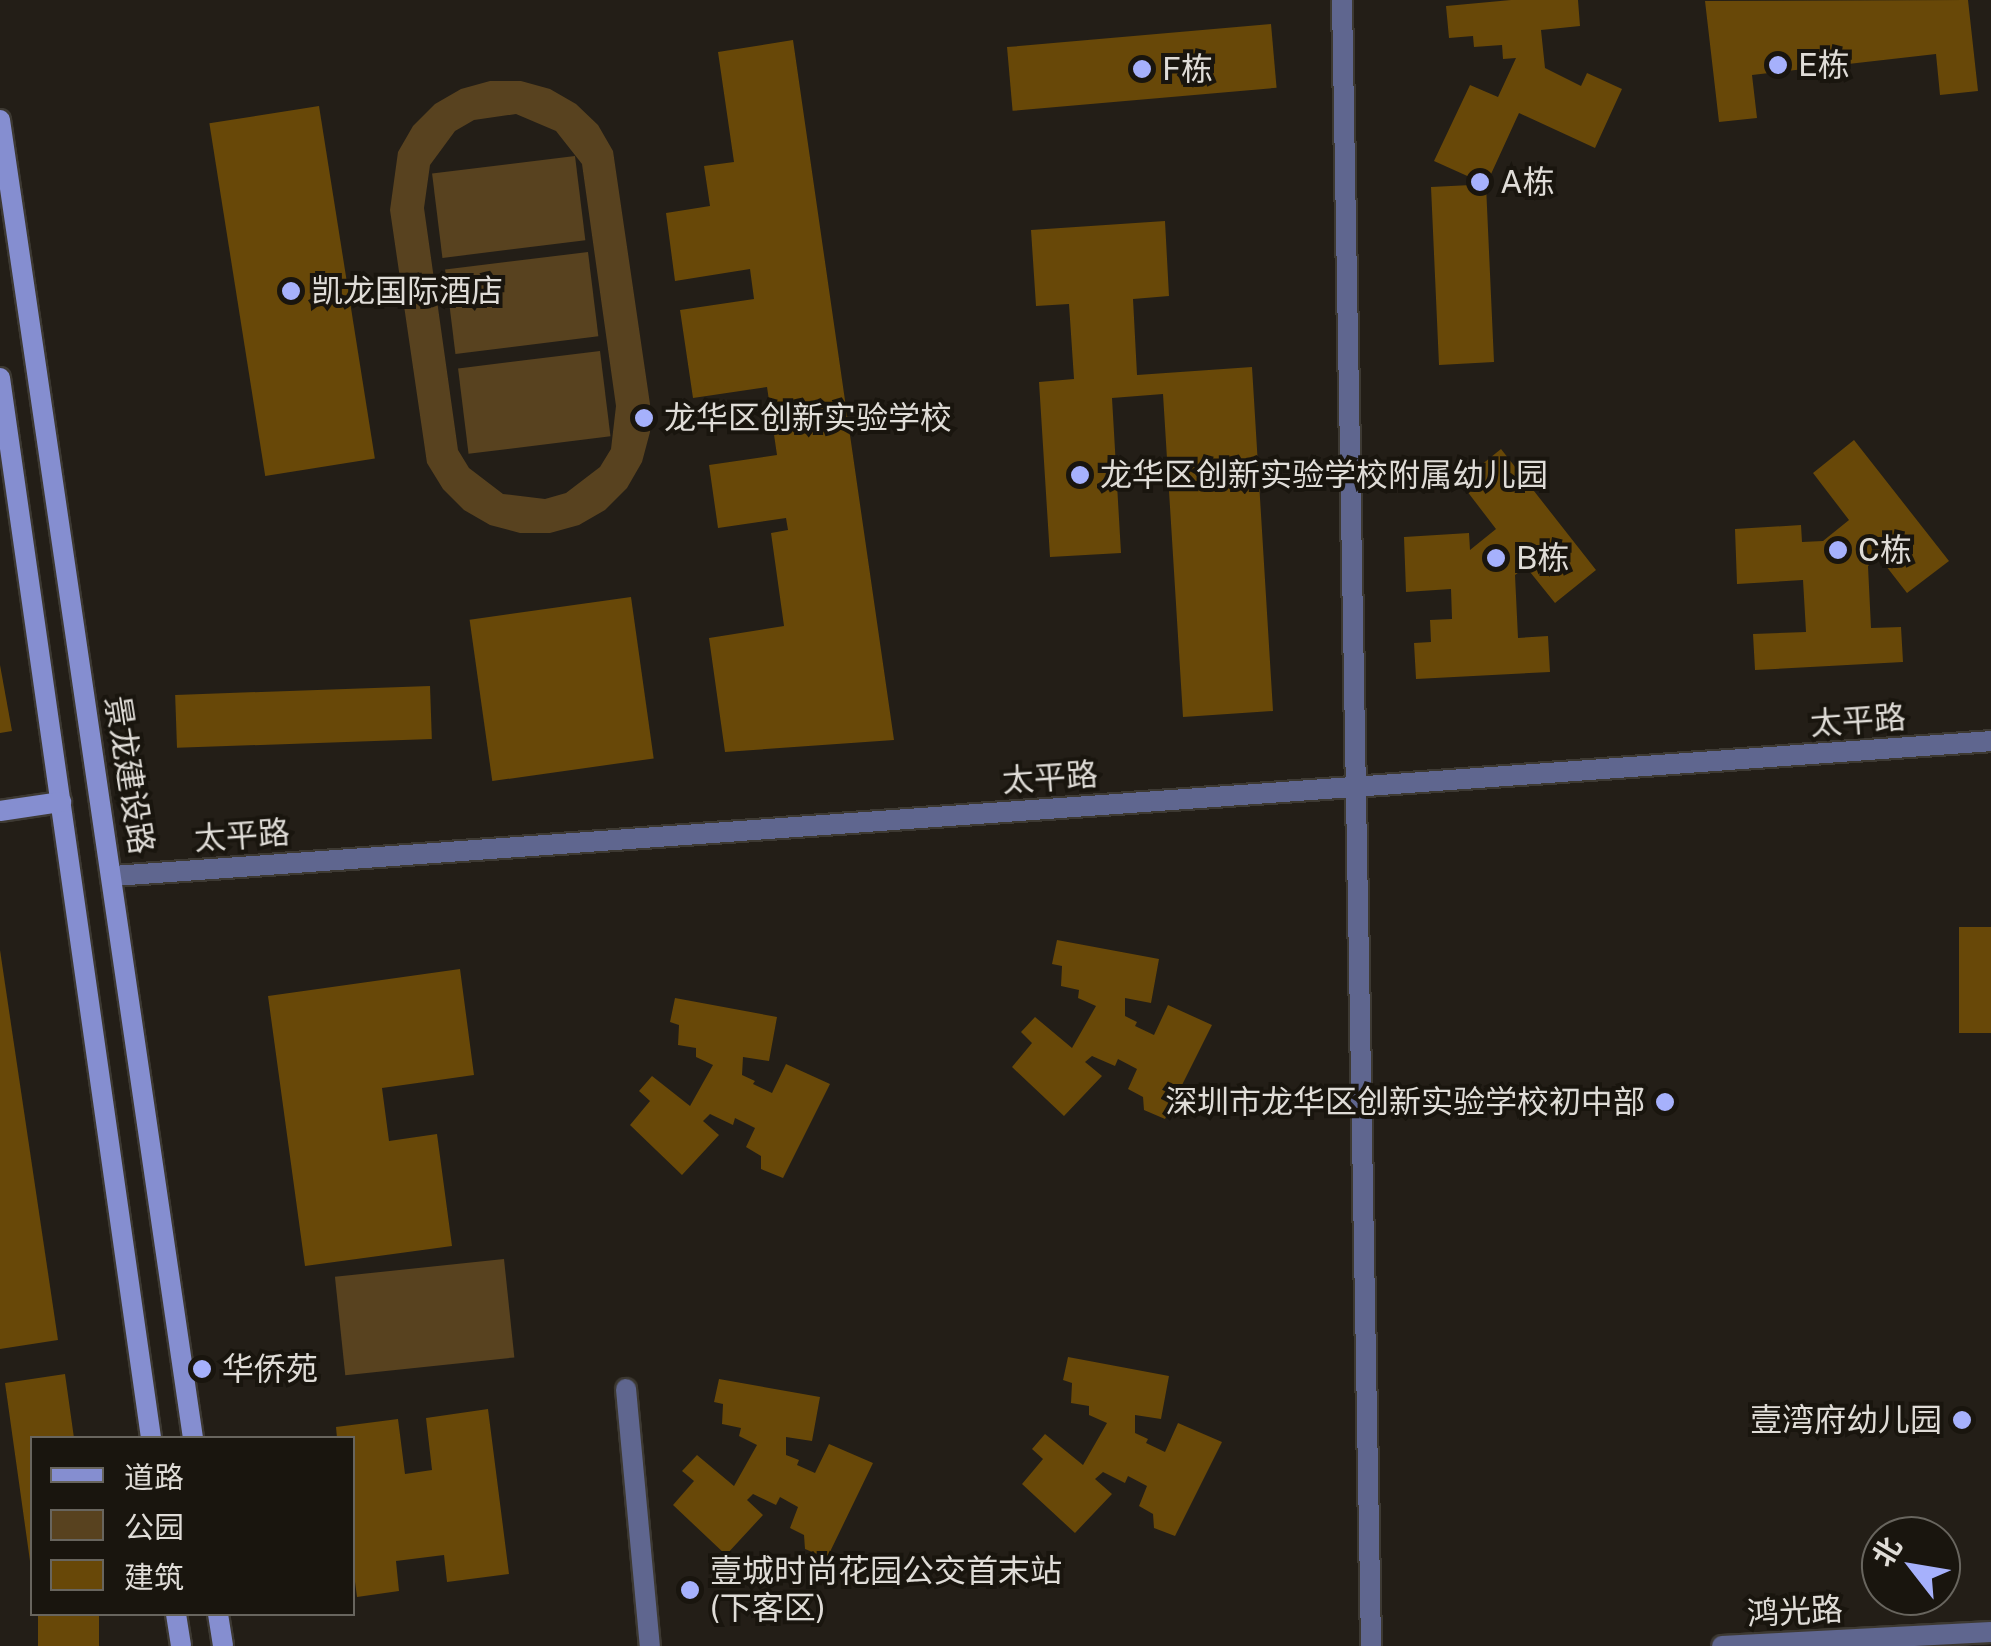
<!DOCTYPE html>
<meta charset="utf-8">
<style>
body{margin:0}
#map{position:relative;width:1991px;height:1646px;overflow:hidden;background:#231e17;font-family:"Public Sans","Noto Sans SC",sans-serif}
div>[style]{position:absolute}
.green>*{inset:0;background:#58421f;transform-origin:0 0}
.building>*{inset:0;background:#684808;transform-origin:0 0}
.roads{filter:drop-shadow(2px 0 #3d3932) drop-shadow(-2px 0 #3d3932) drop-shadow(0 2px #3d3932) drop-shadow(0 -2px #3d3932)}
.lane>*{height:20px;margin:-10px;padding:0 10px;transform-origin:10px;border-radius:10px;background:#5f668f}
.street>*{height:20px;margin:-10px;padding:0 10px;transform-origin:10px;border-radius:10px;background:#5f668f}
.secondary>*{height:20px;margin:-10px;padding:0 10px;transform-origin:10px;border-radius:10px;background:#858ed0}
.dots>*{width:28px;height:28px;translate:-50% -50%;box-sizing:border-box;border:5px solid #19150e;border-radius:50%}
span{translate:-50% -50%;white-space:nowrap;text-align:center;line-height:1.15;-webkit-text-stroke:8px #19150e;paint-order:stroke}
.poi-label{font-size:32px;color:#dfdcd7}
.left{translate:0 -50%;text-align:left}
.right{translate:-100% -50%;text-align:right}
.street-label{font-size:32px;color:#dfdcd7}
.legend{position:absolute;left:30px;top:1436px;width:325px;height:180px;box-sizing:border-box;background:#19150e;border:2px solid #68655e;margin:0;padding:12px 18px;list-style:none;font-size:30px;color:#dfdcd7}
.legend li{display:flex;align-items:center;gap:20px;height:50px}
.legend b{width:50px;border:2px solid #68655e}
.north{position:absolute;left:1861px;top:1516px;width:100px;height:100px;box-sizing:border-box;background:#19150e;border:2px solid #68655e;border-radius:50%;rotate:301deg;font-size:28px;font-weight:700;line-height:40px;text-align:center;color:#dfdcd7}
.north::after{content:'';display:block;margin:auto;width:35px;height:45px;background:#a6b1fc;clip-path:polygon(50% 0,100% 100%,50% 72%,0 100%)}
</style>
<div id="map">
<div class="green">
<i style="clip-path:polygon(evenodd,490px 81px,521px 81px,550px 89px,576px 104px,598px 125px,613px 151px,650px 404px,650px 432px,642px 462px,627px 488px,605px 510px,579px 525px,550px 533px,520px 533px,490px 525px,464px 510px,443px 489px,427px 463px,390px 210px,398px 152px,413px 126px,435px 104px,461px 89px,490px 81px,516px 114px,556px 131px,582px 164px,616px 406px,611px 449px,600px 467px,566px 493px,545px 499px,503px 494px,469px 468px,458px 450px,424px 208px,430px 165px,455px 131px,474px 120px,516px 114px)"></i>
<i style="left:575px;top:156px;width:85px;height:144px;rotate:83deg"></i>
<i style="left:588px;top:252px;width:85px;height:144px;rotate:83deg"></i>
<i style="left:600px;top:351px;width:86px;height:143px;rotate:83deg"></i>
<i style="left:504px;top:1259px;width:99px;height:170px;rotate:84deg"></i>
</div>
<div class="building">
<i style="clip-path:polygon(1511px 0,1578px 0,1580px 26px,1541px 30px,1545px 68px,1581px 86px,1587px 73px,1622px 89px,1595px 148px,1519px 113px,1486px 185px,1494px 362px,1439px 365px,1431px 187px,1471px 185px,1474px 179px,1434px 161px,1470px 85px,1498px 97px,1516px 58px,1503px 59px,1502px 45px,1474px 47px,1473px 36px,1449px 38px,1446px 6px)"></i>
<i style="clip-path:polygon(1968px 0,1978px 91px,1940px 95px,1936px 54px,1752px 75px,1757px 118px,1719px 122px,1705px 1px)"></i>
<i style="left:1271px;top:24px;width:64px;height:265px;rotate:85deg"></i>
<i style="clip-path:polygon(793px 40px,894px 740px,725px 752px,709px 638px,784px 626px,771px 533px,788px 530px,786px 518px,718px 528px,709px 465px,777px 455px,767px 387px,693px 398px,680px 310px,754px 299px,750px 269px,675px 281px,666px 213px,710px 206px,704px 166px,734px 162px,718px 52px)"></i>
<i style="left:319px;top:106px;width:357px;height:111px;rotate:81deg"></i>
<i style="clip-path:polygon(1165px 221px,1169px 296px,1133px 299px,1137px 375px,1252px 367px,1273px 711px,1183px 717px,1163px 394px,1112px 398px,1121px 553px,1050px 557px,1039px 382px,1074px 379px,1069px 304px,1036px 306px,1031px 230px)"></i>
<i style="clip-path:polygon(1854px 440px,1949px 561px,1907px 593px,1879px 557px,1868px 566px,1871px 628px,1901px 627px,1903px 662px,1755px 670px,1753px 634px,1806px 632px,1803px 580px,1737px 584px,1735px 529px,1801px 525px,1802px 542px,1823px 541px,1849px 520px,1813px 473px)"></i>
<i style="clip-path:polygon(1501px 449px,1596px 570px,1555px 603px,1526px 567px,1515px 575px,1518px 638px,1548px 636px,1550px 672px,1416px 679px,1414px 643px,1431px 642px,1430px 620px,1452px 619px,1451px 589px,1406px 592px,1404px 537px,1469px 533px,1470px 550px,1496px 529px,1460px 482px)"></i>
<i style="left:631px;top:597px;width:163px;height:163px;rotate:82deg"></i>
<i style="clip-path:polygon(0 665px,12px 731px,0 733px)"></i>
<i style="left:430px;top:686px;width:53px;height:255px;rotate:88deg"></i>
<i style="left:1959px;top:927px;width:32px;height:106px"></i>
<i style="clip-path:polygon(1057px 940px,1159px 959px,1151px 1003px,1125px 998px,1125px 1016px,1137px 1022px,1135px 1026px,1154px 1035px,1168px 1005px,1212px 1025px,1165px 1119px,1144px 1110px,1143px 1097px,1128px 1089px,1137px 1069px,1118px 1059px,1115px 1066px,1092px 1056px,1085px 1062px,1102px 1076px,1064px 1116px,1012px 1067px,1032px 1043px,1021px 1032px,1035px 1017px,1072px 1048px,1096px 1006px,1078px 998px,1079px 990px,1061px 986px,1062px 966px,1052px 964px)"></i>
<i style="clip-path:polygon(0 950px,58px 1340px,0 1349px)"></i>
<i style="clip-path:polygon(460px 969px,474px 1075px,382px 1088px,389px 1141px,437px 1134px,452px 1246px,305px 1266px,268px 996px)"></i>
<i style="clip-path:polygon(675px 998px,777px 1017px,769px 1061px,743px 1057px,742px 1075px,755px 1081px,753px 1084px,772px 1093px,786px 1064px,830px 1084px,783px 1178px,761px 1169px,761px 1156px,746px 1147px,755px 1128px,735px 1118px,733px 1125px,710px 1114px,703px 1121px,719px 1135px,682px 1175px,630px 1125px,650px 1101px,639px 1091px,652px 1076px,690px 1106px,713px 1065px,696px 1057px,696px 1048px,678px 1045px,679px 1025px,670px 1022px)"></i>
<i style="clip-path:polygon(1068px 1357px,1169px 1376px,1161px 1419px,1135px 1415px,1135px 1433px,1148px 1439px,1146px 1443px,1165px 1452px,1178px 1423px,1222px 1442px,1175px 1536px,1154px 1528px,1153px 1514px,1139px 1506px,1147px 1486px,1128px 1476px,1125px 1483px,1103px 1472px,1095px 1479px,1112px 1494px,1075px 1533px,1022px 1484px,1043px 1459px,1032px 1449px,1045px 1434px,1083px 1465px,1107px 1423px,1089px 1415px,1089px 1406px,1071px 1403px,1072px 1383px,1063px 1380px)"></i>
<i style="clip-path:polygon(65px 1374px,74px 1438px,32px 1438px,30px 1561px,5px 1383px)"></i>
<i style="clip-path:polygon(719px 1379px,820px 1397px,812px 1441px,786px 1437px,786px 1455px,799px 1460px,797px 1465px,815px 1473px,829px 1444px,873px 1463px,827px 1558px,805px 1549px,804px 1535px,790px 1528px,798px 1507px,780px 1497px,776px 1505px,753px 1494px,747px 1500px,763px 1515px,726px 1555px,673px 1505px,694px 1481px,682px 1471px,697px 1455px,734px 1486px,757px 1445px,739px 1436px,741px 1428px,722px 1424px,723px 1404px,714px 1402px)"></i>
<i style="clip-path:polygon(488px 1409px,509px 1574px,447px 1582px,444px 1555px,396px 1561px,399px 1591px,357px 1597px,352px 1559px,352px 1438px,337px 1438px,336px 1427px,398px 1419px,405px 1474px,432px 1470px,426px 1418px)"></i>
<i style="left:38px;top:1614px;width:61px;height:32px"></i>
</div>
<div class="roads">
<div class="lane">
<i style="left:626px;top:1389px;width:258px;rotate:84.7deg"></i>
</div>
<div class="street">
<i style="left:1342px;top:0;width:1646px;rotate:88.99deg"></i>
<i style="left:114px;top:876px;width:1882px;rotate:-4.11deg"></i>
<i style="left:1722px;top:1646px;width:269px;rotate:-3deg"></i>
</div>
<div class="secondary">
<i style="left:0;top:120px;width:1332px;rotate:81.67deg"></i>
<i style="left:0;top:378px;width:1071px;rotate:81.89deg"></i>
<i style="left:0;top:811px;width:62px;rotate:-8.4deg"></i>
<i style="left:176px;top:1614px;width:32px;rotate:81deg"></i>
<i style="left:218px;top:1614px;width:32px;rotate:81deg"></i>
</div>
</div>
<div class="dots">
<i style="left:1778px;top:65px;background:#a6b1fc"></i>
<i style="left:1142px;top:69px;background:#a6b1fc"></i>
<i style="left:1480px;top:182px;background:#a6b1fc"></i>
<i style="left:291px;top:291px;background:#a6b1fc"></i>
<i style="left:644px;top:418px;background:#a6b1fc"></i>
<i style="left:1080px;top:475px;background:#a6b1fc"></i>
<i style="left:1838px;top:550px;background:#a6b1fc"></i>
<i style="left:1496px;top:558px;background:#a6b1fc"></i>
<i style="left:1665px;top:1102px;background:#a6b1fc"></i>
<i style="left:202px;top:1369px;background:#a6b1fc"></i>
<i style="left:1962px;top:1420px;background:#a6b1fc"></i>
<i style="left:690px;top:1590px;background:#a6b1fc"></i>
</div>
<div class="poi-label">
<span class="left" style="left:1798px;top:65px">E栋</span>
<span class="left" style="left:1162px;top:69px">F栋</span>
<span class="left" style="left:1500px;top:182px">A栋</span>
<span class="left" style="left:311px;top:291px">凯龙国际酒店</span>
<span class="left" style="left:664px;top:418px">龙华区创新实验学校</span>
<span class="left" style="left:1100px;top:475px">龙华区创新实验学校附属幼儿园</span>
<span class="left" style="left:1858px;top:550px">C栋</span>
<span class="left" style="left:1516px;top:558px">B栋</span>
<span class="right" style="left:1645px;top:1102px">深圳市龙华区创新实验学校初中部</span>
<span class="left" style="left:222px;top:1369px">华侨苑</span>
<span class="right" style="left:1942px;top:1420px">壹湾府幼儿园</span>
<span class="left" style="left:710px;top:1590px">壹城时尚花园公交首末站<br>(下客区)</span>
</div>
<div class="street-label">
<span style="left:1858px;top:721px;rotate:-4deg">太平路</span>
<span style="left:129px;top:775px;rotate:81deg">景龙建设路</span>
<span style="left:1050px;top:778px;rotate:-4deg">太平路</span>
<span style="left:242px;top:836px;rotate:-4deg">太平路</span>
<span style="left:1795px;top:1612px;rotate:-3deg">鸿光路</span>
</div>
<ul class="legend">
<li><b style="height:12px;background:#858ed0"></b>道路</li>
<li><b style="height:28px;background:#58421f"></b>公园</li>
<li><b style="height:28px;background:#684808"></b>建筑</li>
</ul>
<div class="north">北</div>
</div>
